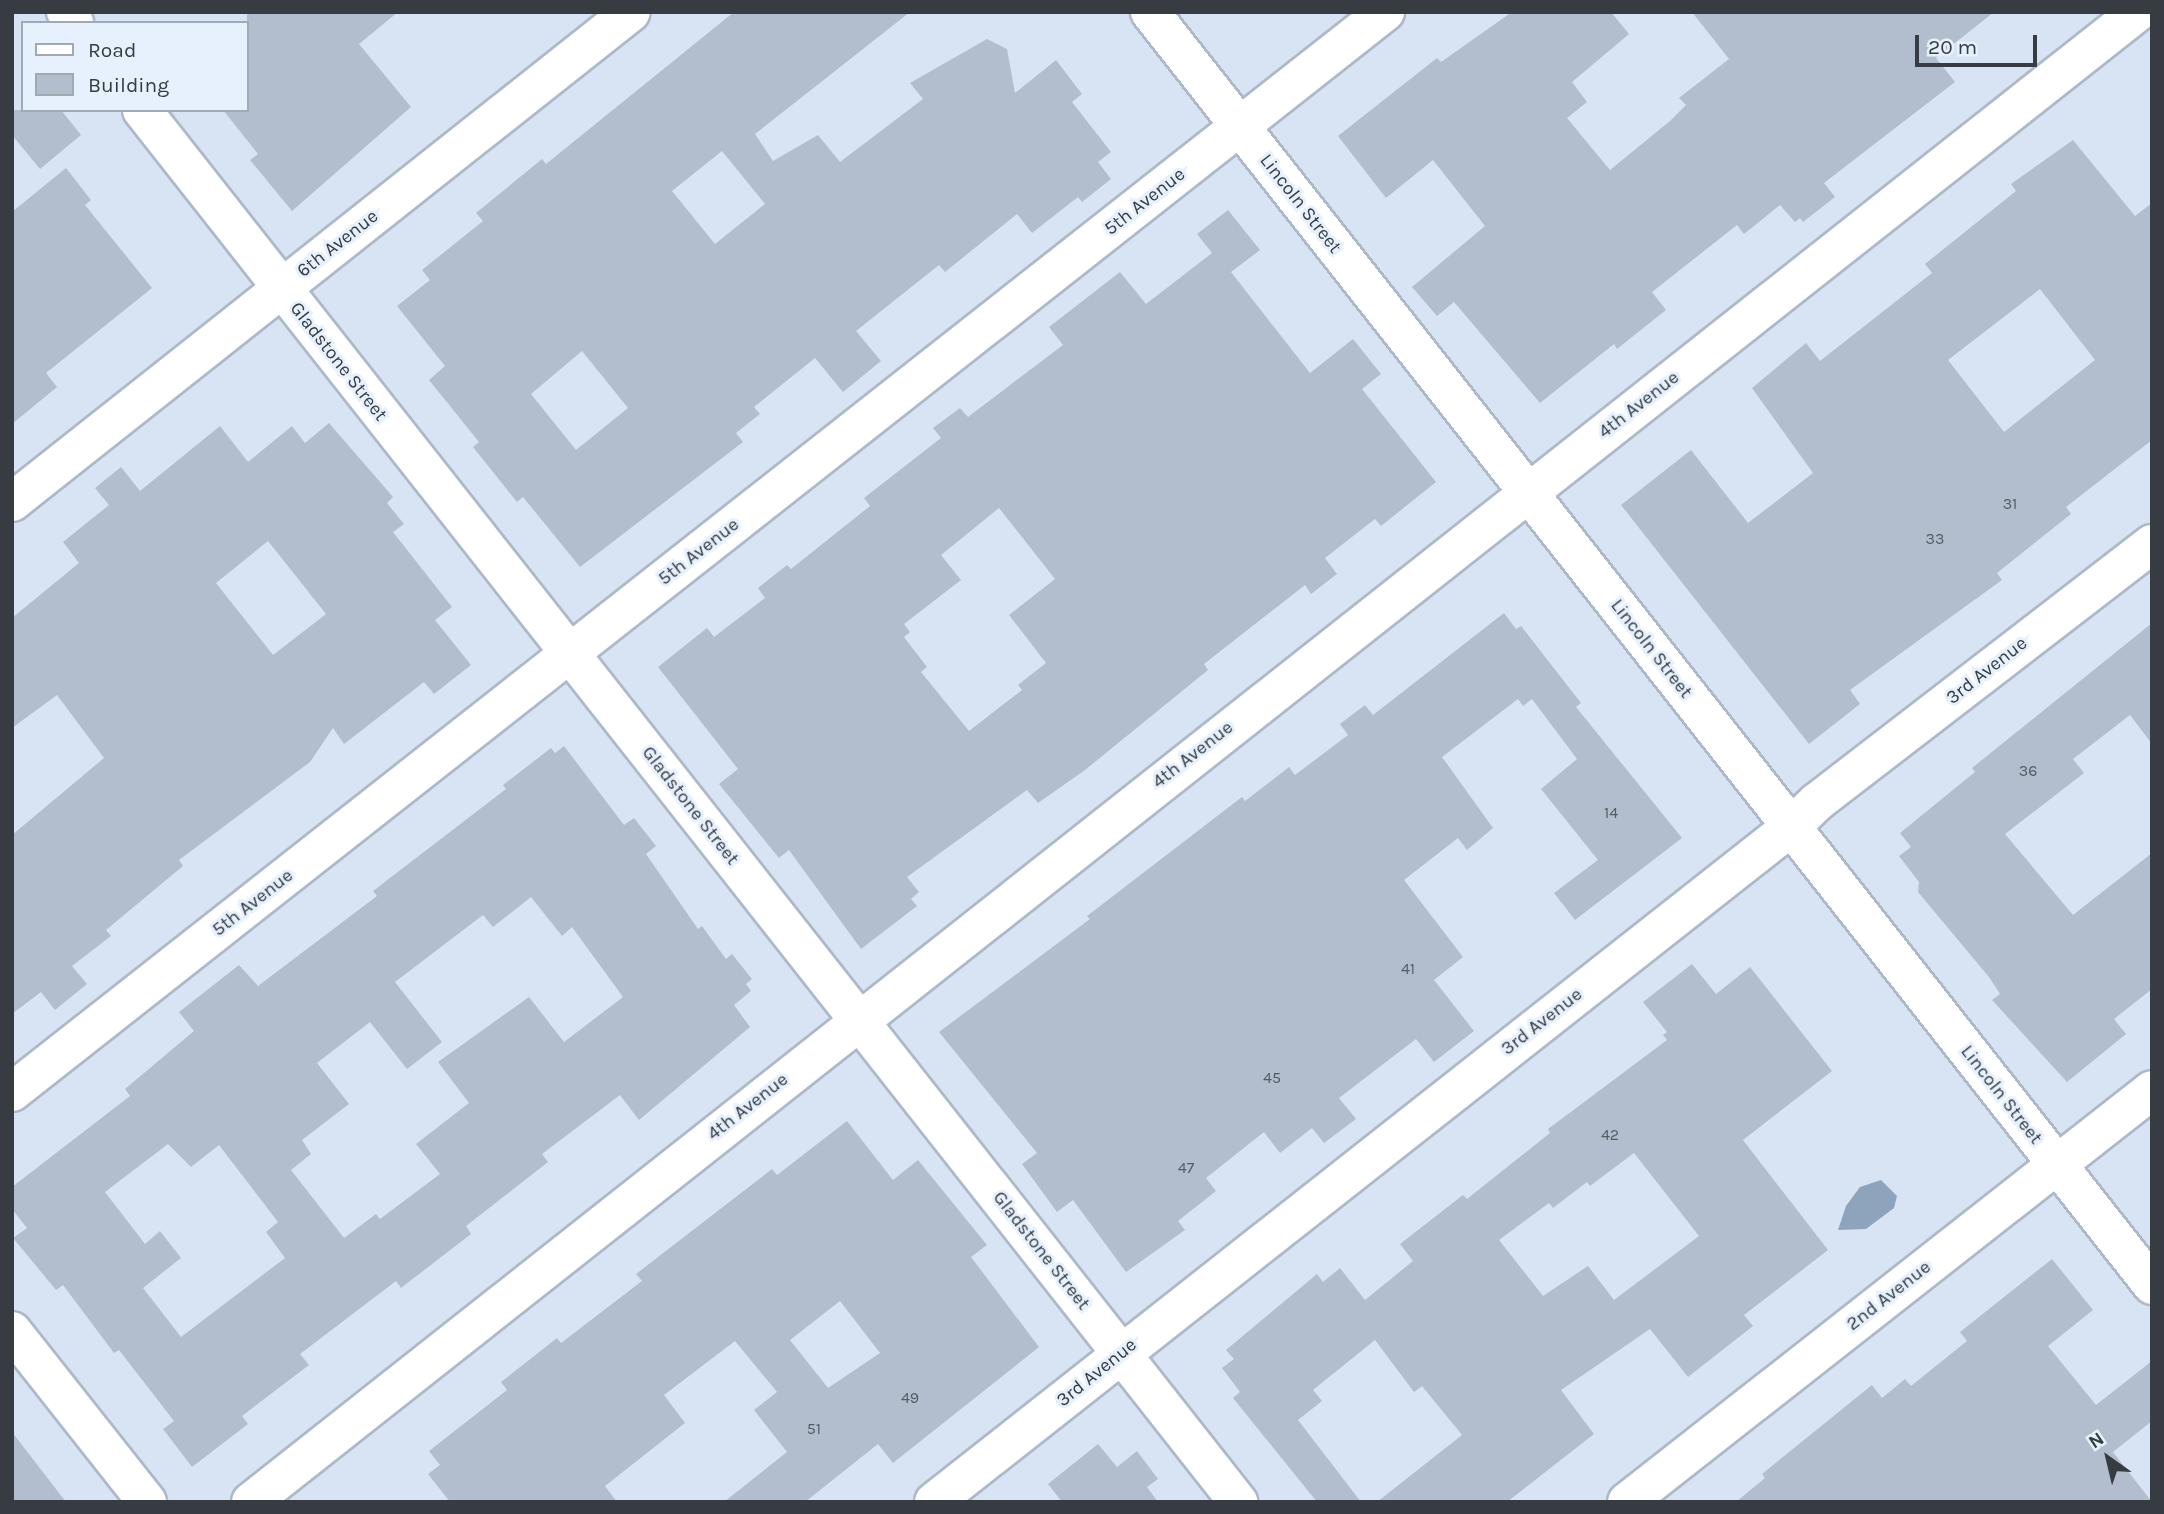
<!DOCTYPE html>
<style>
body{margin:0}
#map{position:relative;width:2164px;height:1514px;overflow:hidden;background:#d8e4f4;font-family:Karla,sans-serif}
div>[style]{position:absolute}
.water>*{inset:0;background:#8ea3bc}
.building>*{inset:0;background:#b2becd}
.roads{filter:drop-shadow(2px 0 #adb9c8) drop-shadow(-2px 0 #adb9c8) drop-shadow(0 2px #adb9c8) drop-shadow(0 -2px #adb9c8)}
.minor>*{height:38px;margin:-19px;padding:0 19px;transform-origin:19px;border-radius:19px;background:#fff}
span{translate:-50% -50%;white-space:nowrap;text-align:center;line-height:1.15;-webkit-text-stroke:6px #e7f1fe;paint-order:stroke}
.number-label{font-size:16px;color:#565c65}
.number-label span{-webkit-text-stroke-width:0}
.street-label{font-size:19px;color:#373c42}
.frame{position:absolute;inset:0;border:14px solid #373c42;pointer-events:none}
.legend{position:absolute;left:21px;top:21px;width:228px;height:91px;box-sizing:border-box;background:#e7f1fe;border:2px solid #a1a9b3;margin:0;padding:9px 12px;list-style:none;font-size:21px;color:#373c42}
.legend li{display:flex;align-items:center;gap:14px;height:35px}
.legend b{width:35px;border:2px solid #a1a9b3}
.north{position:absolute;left:2073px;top:1423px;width:70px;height:70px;-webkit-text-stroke:5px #e7f1fe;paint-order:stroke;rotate:326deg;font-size:19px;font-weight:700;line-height:28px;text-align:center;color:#373c42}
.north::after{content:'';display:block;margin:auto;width:24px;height:32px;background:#373c42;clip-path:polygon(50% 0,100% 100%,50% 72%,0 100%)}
.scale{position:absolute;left:1915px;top:35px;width:122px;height:32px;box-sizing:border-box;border:4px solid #373c42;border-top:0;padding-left:9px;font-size:21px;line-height:24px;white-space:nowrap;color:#373c42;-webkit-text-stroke:5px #e7f1fe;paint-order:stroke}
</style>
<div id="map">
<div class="water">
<i style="clip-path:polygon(1881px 1180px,1897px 1196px,1894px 1208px,1866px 1229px,1838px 1230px,1846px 1206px,1860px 1187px)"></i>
</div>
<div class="building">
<i style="clip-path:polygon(247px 12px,398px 12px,359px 44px,411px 107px,292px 211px,250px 160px,258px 154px,223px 110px,247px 110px)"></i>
<i style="clip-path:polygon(evenodd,734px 12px,910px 12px,755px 134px,773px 161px,818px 135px,840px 162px,923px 99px,910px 83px,987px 39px,1007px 49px,1015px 93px,1056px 60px,1082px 94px,1072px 102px,1111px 152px,1098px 162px,1111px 179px,1082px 202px,1078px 197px,1032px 233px,1017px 214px,945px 272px,939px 265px,856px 331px,881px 361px,843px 392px,815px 358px,754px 407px,760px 414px,736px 433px,743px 442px,580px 567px,523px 497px,517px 502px,473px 447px,479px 442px,429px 380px,445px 366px,397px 306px,430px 280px,422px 270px,483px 221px,476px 213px,542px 159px,546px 164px,734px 12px,722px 151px,765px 204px,715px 244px,672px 191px,722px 151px,734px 12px,582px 351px,628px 408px,576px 450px,531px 394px,582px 351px)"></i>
<i style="clip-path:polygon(1512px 12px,1611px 12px,1629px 34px,1572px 82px,1587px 102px,1567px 118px,1610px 170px,1670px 121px,1686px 105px,1679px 98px,1729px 59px,1692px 12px,1994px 12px,1936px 58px,1955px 82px,1824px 183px,1835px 197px,1803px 222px,1800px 218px,1795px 222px,1780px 205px,1744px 234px,1737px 225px,1652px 292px,1666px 310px,1617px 349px,1614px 344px,1540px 403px,1454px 302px,1437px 316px,1412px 287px,1485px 226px,1433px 160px,1386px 198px,1338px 136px,1437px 58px,1441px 62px)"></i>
<i style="clip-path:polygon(12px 110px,61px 110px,81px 135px,40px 169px,12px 135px)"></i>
<i style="clip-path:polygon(evenodd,2073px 140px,2135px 216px,2152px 203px,2152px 440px,2066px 507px,2071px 514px,1997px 573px,2002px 580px,1850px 690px,1860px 704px,1809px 744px,1621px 505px,1691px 450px,1748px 523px,1813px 473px,1752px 388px,1806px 343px,1820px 361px,1932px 273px,1925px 264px,2016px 191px,2011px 184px,2073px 140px,2040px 289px,2095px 360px,2004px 432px,1948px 360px,2040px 289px)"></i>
<i style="clip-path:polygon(66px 168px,91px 200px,85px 205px,152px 288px,46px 373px,57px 387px,12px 424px,12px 212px)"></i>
<i style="clip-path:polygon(evenodd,1228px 210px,1260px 250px,1231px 272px,1310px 373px,1353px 339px,1381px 374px,1362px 389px,1436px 482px,1381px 526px,1375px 519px,1325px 558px,1337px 574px,1311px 594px,1305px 585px,1204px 664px,1208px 670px,1085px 770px,1038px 803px,1027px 790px,907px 877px,919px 892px,911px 899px,917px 906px,861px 949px,789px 850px,779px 858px,719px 784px,738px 769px,658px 667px,707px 628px,714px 637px,765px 598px,758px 588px,787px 565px,791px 569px,870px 506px,864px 498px,941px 438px,933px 428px,960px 408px,968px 417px,1063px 345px,1049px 327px,1120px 272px,1146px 304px,1212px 253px,1197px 234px,1228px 210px,999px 508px,1055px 579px,1009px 615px,1046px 663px,1018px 685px,1022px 690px,969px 731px,921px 672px,927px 667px,904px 637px,910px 632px,904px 624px,961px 580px,941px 555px,999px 508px)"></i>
<i style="clip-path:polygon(evenodd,329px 423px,393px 497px,387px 503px,404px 524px,393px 532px,452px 607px,435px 620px,471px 665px,434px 694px,424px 682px,344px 744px,333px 728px,310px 762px,179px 860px,183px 866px,106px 930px,111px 936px,72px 966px,87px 984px,55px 1010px,41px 992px,12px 1014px,12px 835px,104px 758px,57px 695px,12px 728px,12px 618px,79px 563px,63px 542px,109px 505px,95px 488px,121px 467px,140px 491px,220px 426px,248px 462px,292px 426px,305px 443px,329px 423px,268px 541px,326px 614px,273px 655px,216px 583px,268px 541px)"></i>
<i style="clip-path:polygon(1504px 613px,1516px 629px,1521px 626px,1581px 703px,1576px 707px,1682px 838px,1575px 920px,1554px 893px,1598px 860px,1541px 789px,1577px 759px,1532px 699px,1523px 706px,1518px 699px,1442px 757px,1493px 828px,1467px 850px,1458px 838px,1404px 880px,1463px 957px,1434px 980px,1474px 1031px,1434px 1062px,1416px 1039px,1339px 1098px,1356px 1119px,1324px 1143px,1312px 1128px,1280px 1153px,1264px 1132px,1206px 1178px,1216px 1191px,1178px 1221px,1185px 1230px,1126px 1272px,1073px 1200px,1057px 1212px,1022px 1164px,1037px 1153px,939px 1032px,1090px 919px,1087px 916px,1242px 797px,1245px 801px,1289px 767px,1295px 775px,1348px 735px,1340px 724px,1365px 705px,1373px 715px)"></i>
<i style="clip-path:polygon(2152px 623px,2152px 744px,2130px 715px,2073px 759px,2084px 773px,2005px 834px,2073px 915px,2152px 853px,2152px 989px,2114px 1019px,2126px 1034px,2067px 1082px,1992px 1000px,2000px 994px,1989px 977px,1918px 892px,1919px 882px,1899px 856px,1911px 847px,1900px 833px,1975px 772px,1972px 768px)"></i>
<i style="clip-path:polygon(evenodd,564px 746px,624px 825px,634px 818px,656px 846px,646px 854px,698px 929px,702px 926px,726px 959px,732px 954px,752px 979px,746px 984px,751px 991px,734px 1005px,750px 1027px,639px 1120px,620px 1095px,542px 1154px,548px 1162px,466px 1226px,471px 1234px,401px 1288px,396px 1281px,300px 1354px,309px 1365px,242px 1416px,248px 1424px,192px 1467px,163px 1429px,174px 1421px,119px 1350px,114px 1353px,63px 1285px,56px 1290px,13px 1238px,27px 1228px,12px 1209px,12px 1187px,130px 1096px,125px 1089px,194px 1031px,179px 1012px,239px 965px,258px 986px,377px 896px,373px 891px,506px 789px,503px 785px,551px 748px,555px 753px,564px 746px,531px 897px,562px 936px,572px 927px,623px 997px,564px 1042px,529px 997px,438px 1062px,469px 1103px,416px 1144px,440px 1174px,380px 1219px,376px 1214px,344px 1238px,291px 1170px,311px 1154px,302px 1140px,349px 1104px,317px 1063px,370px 1022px,407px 1069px,442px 1042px,395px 982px,483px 915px,493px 927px,531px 897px,564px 746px,168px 1144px,191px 1167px,219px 1145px,278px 1222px,266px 1232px,285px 1258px,181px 1337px,143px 1288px,181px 1258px,160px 1231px,145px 1244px,105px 1192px,168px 1144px)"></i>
<i style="clip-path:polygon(evenodd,1692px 964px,1716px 994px,1750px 967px,1832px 1071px,1743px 1140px,1828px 1250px,1744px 1315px,1753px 1326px,1688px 1377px,1650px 1329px,1561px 1390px,1594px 1434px,1507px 1502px,1377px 1502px,1462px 1435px,1422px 1386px,1414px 1392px,1375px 1340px,1313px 1390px,1322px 1401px,1298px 1420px,1361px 1502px,1317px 1502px,1233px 1398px,1240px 1392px,1222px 1368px,1234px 1359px,1226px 1350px,1317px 1274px,1323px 1282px,1340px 1268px,1365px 1300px,1413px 1261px,1400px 1244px,1463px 1195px,1467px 1199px,1550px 1133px,1548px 1129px,1667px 1040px,1663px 1035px,1667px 1032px,1643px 1002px,1692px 964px,1634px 1153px,1699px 1236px,1614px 1300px,1588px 1266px,1543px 1296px,1499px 1240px,1549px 1203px,1553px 1208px,1587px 1182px,1590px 1186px,1634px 1153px)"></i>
<i style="clip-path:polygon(evenodd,847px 1121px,893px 1180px,918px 1160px,987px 1245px,971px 1257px,1039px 1347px,893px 1463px,878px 1444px,805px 1502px,724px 1502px,787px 1452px,754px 1410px,777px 1392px,735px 1341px,664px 1395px,685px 1423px,605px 1486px,617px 1502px,450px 1502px,428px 1474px,440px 1465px,429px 1451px,507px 1390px,501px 1382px,557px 1338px,561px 1343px,642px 1281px,636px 1274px,772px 1169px,777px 1175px,847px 1121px,840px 1301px,880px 1353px,828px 1388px,790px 1340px,840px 1301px)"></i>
<i style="clip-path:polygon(2052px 1259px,2093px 1310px,2048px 1346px,2096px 1405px,2152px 1361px,2152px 1421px,2113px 1452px,2152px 1502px,1736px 1502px,1765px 1478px,1762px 1474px,1872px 1385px,1882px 1398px,1905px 1379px,1911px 1386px,1967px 1341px,1960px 1332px)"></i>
<i style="clip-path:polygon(12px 1432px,66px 1502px,12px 1502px)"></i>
<i style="clip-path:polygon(1098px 1444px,1117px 1467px,1137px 1451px,1158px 1479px,1147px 1487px,1158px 1502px,1062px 1502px,1048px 1484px)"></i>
</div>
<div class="roads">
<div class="minor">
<i style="left:66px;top:12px;width:14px;rotate:54deg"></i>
<i style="left:1150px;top:12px;width:1620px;rotate:51.79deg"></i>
<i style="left:142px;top:110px;width:1772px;rotate:51.78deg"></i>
<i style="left:12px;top:502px;width:789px;rotate:-38.37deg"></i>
<i style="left:12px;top:1092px;width:1747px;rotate:-38.19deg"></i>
<i style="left:12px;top:1331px;width:218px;rotate:51.7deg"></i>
<i style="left:251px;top:1502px;width:2404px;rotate:-38.3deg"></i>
<i style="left:934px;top:1502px;width:1091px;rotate:-38.23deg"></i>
<i style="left:1791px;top:827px;width:36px;rotate:-44deg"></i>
<i style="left:1817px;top:802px;width:423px;rotate:-37.6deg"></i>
<i style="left:1627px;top:1502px;width:667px;rotate:-38.12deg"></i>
</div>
</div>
<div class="number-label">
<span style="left:2010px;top:504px">31</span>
<span style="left:1935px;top:539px">33</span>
<span style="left:2028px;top:771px">36</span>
<span style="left:1611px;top:813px">14</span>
<span style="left:1408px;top:969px">41</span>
<span style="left:1272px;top:1078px">45</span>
<span style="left:1610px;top:1135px">42</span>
<span style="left:1186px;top:1168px">47</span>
<span style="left:910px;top:1398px">49</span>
<span style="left:814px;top:1429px">51</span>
</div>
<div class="street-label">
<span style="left:1145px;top:202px;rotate:-38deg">5th Avenue</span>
<span style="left:1300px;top:204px;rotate:52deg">Lincoln Street</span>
<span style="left:338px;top:244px;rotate:-38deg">6th Avenue</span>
<span style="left:338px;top:362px;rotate:52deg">Gladstone Street</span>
<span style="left:1639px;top:405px;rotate:-38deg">4th Avenue</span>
<span style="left:699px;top:552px;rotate:-38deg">5th Avenue</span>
<span style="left:1651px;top:649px;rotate:52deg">Lincoln Street</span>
<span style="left:1987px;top:671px;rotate:-38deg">3rd Avenue</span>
<span style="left:1193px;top:755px;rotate:-38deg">4th Avenue</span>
<span style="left:690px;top:806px;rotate:52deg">Gladstone Street</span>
<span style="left:253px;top:903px;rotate:-38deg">5th Avenue</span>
<span style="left:1542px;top:1022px;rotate:-38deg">3rd Avenue</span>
<span style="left:2001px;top:1095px;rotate:52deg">Lincoln Street</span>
<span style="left:748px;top:1107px;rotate:-38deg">4th Avenue</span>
<span style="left:1041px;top:1251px;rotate:52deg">Gladstone Street</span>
<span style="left:1889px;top:1296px;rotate:-38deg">2nd Avenue</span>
<span style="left:1097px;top:1373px;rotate:-39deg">3rd Avenue</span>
</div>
<div class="frame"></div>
<ul class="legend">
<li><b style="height:9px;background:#fff"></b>Road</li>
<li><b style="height:19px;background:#b2becd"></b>Building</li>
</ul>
<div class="north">N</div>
<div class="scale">20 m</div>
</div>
